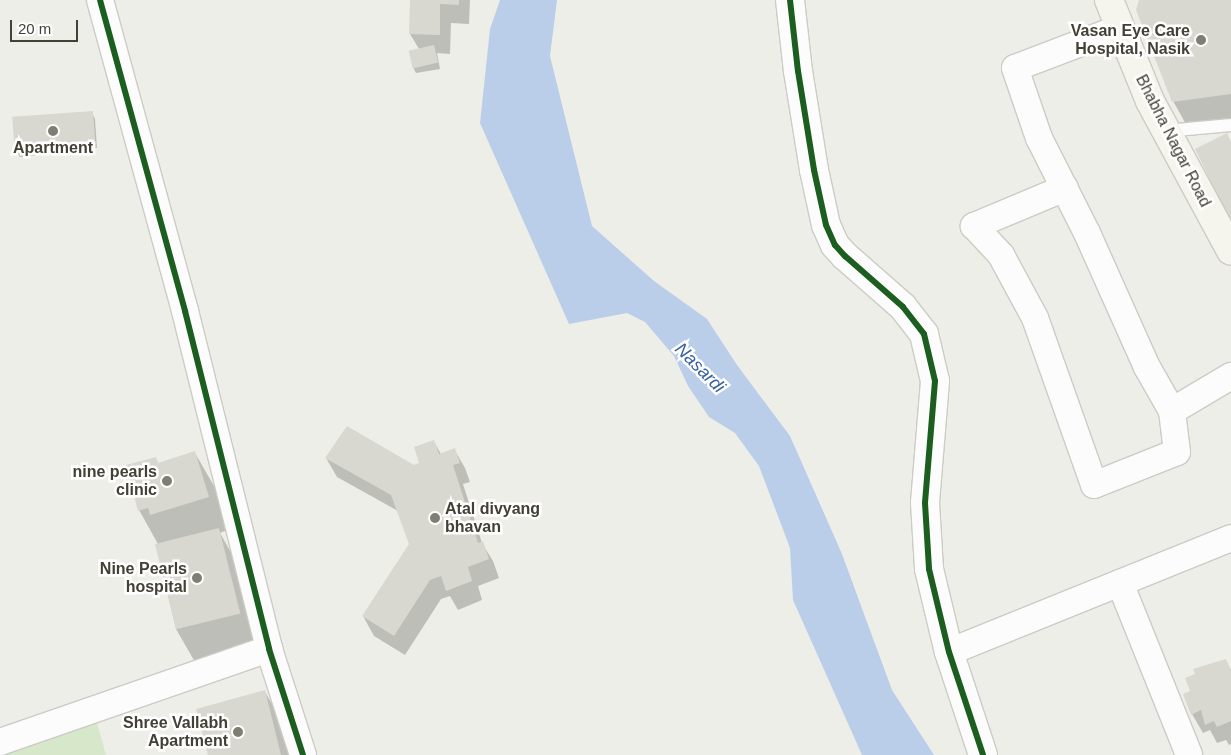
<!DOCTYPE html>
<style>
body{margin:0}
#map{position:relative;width:1231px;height:755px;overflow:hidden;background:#eeeee8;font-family:Arial,sans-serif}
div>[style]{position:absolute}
.green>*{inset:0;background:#d6e8c9}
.water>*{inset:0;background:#baceea}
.shadow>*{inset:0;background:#0003}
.building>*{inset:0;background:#d8d7d0;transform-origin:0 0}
.roads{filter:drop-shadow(1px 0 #cccbc5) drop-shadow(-1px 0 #cccbc5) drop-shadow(0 1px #cccbc5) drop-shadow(0 -1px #cccbc5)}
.service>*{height:12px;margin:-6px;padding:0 6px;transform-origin:6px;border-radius:6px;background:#fcfcfc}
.minor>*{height:26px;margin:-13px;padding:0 13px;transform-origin:13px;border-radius:13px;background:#fcfcfc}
.tertiary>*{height:28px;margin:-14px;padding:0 14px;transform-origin:14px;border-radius:14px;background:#fcfcfc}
.secondary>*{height:28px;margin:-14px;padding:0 14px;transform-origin:14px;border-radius:14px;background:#f5f5ee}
.cycleway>*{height:6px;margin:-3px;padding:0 3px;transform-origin:3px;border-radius:3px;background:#1b5e20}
.dots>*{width:14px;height:14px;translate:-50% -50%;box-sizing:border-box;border:2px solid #fff;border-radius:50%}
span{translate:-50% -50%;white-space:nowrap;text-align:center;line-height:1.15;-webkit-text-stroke:5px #fff;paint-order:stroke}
.poi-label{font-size:16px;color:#434035;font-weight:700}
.right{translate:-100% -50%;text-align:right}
.left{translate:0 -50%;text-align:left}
.street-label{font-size:16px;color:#434035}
.water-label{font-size:18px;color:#3660a7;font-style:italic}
.scale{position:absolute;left:10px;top:20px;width:68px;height:22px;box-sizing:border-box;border:2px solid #434035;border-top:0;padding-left:6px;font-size:15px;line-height:18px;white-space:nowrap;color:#434035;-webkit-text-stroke:4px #fff;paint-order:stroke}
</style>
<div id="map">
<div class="green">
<i style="clip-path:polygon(96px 719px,106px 755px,0 755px,0 750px)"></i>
</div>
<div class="water">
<i style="clip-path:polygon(500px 0,557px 0,550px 56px,592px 226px,654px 281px,707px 319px,737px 365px,790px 436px,842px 554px,892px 690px,934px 755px,862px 755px,793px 600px,790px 548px,759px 466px,735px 433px,709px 417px,688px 386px,674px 356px,645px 322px,627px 313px,569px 324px,480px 123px,490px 29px)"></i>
</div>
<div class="shadow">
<i style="clip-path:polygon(412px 0,470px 0,469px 24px,451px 23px,450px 54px,437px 53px,440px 69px,416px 73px,413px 67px,419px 49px,410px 34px)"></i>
<i style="clip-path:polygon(1140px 0,1227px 0,1231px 2px,1231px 120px,1187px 126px,1173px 101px)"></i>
<i style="clip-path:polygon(92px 113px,95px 119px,97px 148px,20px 157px,16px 151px)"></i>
<i style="clip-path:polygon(434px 442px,441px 454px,454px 449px,465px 468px,470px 482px,463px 484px,482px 543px,493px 561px,499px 578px,478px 586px,482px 600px,458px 610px,450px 596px,441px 599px,405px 655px,374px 636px,363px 616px,410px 544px,398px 511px,337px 477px,326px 458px,414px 466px,420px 464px)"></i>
<i style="clip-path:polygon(195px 453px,214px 486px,227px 530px,220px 533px,237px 563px,259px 647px,195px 662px,176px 629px,156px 544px,158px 544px,139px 510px,155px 458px,159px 464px)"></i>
<i style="clip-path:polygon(1225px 660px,1231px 670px,1231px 744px,1229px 745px,1226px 740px,1217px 743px,1210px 730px,1203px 733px,1192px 714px,1192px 692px)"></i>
<i style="clip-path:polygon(265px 692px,284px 725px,291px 755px,209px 755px)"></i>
</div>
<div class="building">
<i style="clip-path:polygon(410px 0,459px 0,459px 5px,440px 4px,440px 35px,409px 34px)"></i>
<i style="clip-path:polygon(1139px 0,1231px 0,1231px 94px,1172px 102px,1136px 10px)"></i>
<i style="left:434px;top:45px;width:18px;height:26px;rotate:77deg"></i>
<i style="left:93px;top:111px;width:31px;height:81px;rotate:86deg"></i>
<i style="clip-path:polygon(1227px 133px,1231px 142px,1231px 223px,1195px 149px)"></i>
<i style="clip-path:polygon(347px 426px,414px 465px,419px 463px,414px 447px,434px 440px,439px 454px,455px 448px,460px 463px,453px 465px,478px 543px,483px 541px,489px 559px,468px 567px,472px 581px,446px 591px,441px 576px,430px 580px,394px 636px,362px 616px,409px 544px,391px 495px,325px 458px)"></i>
<i style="clip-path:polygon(195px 451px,209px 497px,150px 515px,148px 508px,138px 511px,126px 465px,156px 457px,158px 463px)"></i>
<i style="left:219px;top:528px;width:88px;height:66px;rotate:76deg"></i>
<i style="clip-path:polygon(1226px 659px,1231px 671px,1231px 721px,1217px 727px,1214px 721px,1205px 725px,1201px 710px,1191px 715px,1183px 694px,1190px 691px,1185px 678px,1195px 674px,1193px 669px)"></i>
<i style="clip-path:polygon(265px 690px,281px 755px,208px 755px,196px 709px)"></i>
</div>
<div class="roads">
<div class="service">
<i style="left:1166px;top:131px;width:65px;rotate:-5.3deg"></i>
</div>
<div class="minor">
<i style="left:100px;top:0;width:322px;rotate:74.7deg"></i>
<i style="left:185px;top:311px;width:348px;rotate:76deg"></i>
<i style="left:269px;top:649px;width:111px;rotate:72.2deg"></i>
<i style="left:1120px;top:28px;width:112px;rotate:159.1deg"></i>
<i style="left:1015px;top:68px;width:74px;rotate:71.1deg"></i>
<i style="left:1039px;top:138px;width:106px;rotate:63.2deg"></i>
<i style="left:1087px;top:233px;width:147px;rotate:65.9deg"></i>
<i style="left:1147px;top:367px;width:51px;rotate:60.4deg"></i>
<i style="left:1172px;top:411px;width:69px;rotate:-30.7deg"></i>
<i style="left:1065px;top:188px;width:99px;rotate:157.3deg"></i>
<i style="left:974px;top:226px;width:40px;rotate:47deg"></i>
<i style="left:1001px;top:255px;width:72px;rotate:61.6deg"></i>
<i style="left:1035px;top:318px;width:177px;rotate:70.5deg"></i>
<i style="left:1094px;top:485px;width:89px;rotate:-21.7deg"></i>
<i style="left:1177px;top:452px;width:41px;rotate:-97deg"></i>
<i style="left:1120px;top:583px;width:185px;rotate:68.1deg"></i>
<i style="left:949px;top:652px;width:304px;rotate:-22deg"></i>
<i style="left:0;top:742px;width:285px;rotate:-19.1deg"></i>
</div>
<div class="tertiary">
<i style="left:790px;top:0;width:71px;rotate:83.6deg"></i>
<i style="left:798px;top:71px;width:100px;rotate:80.8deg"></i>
<i style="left:814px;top:170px;width:56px;rotate:77.7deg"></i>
<i style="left:826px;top:225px;width:22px;rotate:66deg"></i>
<i style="left:835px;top:245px;width:15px;rotate:48deg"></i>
<i style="left:845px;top:256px;width:77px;rotate:41.3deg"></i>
<i style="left:903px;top:307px;width:34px;rotate:52deg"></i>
<i style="left:924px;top:334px;width:48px;rotate:76.8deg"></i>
<i style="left:935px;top:381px;width:122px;rotate:94.7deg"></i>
<i style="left:925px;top:503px;width:66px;rotate:86.5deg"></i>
<i style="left:929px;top:569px;width:85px;rotate:76.5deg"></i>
<i style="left:949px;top:652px;width:108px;rotate:71.7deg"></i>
</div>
<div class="secondary">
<i style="left:1109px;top:0;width:109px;rotate:67.9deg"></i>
<i style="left:1150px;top:101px;width:170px;rotate:61.6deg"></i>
</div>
</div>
<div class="cycleway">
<i style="left:100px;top:0;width:322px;rotate:74.7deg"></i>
<i style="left:185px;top:311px;width:348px;rotate:76deg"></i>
<i style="left:269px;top:649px;width:111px;rotate:72.2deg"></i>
<i style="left:790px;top:0;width:71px;rotate:83.6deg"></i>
<i style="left:798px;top:71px;width:100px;rotate:80.8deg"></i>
<i style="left:814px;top:170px;width:56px;rotate:77.7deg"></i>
<i style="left:826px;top:225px;width:22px;rotate:66deg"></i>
<i style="left:835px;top:245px;width:15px;rotate:48deg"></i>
<i style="left:845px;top:256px;width:77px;rotate:41.3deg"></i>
<i style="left:903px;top:307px;width:34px;rotate:52deg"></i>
<i style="left:924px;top:334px;width:48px;rotate:76.8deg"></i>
<i style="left:935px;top:381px;width:122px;rotate:94.7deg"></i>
<i style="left:925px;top:503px;width:66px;rotate:86.5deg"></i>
<i style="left:929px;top:569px;width:85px;rotate:76.5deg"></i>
<i style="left:949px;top:652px;width:108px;rotate:71.7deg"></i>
</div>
<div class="dots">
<i style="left:1201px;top:40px;background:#7f7d74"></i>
<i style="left:53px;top:131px;background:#7f7d74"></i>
<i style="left:167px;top:481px;background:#7f7d74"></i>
<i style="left:435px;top:518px;background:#7f7d74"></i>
<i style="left:197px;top:578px;background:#7f7d74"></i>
<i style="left:238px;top:732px;background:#7f7d74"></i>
</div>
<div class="poi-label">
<span class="right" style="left:1190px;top:40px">Vasan Eye Care<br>Hospital, Nasik</span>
<span style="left:53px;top:148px">Apartment</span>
<span class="right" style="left:157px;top:481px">nine pearls<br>clinic</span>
<span class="left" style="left:445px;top:518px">Atal divyang<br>bhavan</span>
<span class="right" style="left:187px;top:578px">Nine Pearls<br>hospital</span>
<span class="right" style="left:228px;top:732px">Shree Vallabh<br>Apartment</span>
</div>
<div class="street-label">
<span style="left:1173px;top:141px;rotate:63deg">Bhabha Nagar Road</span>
</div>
<div class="water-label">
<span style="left:700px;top:368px;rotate:45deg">Nasardi</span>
</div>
<div class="scale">20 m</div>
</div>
